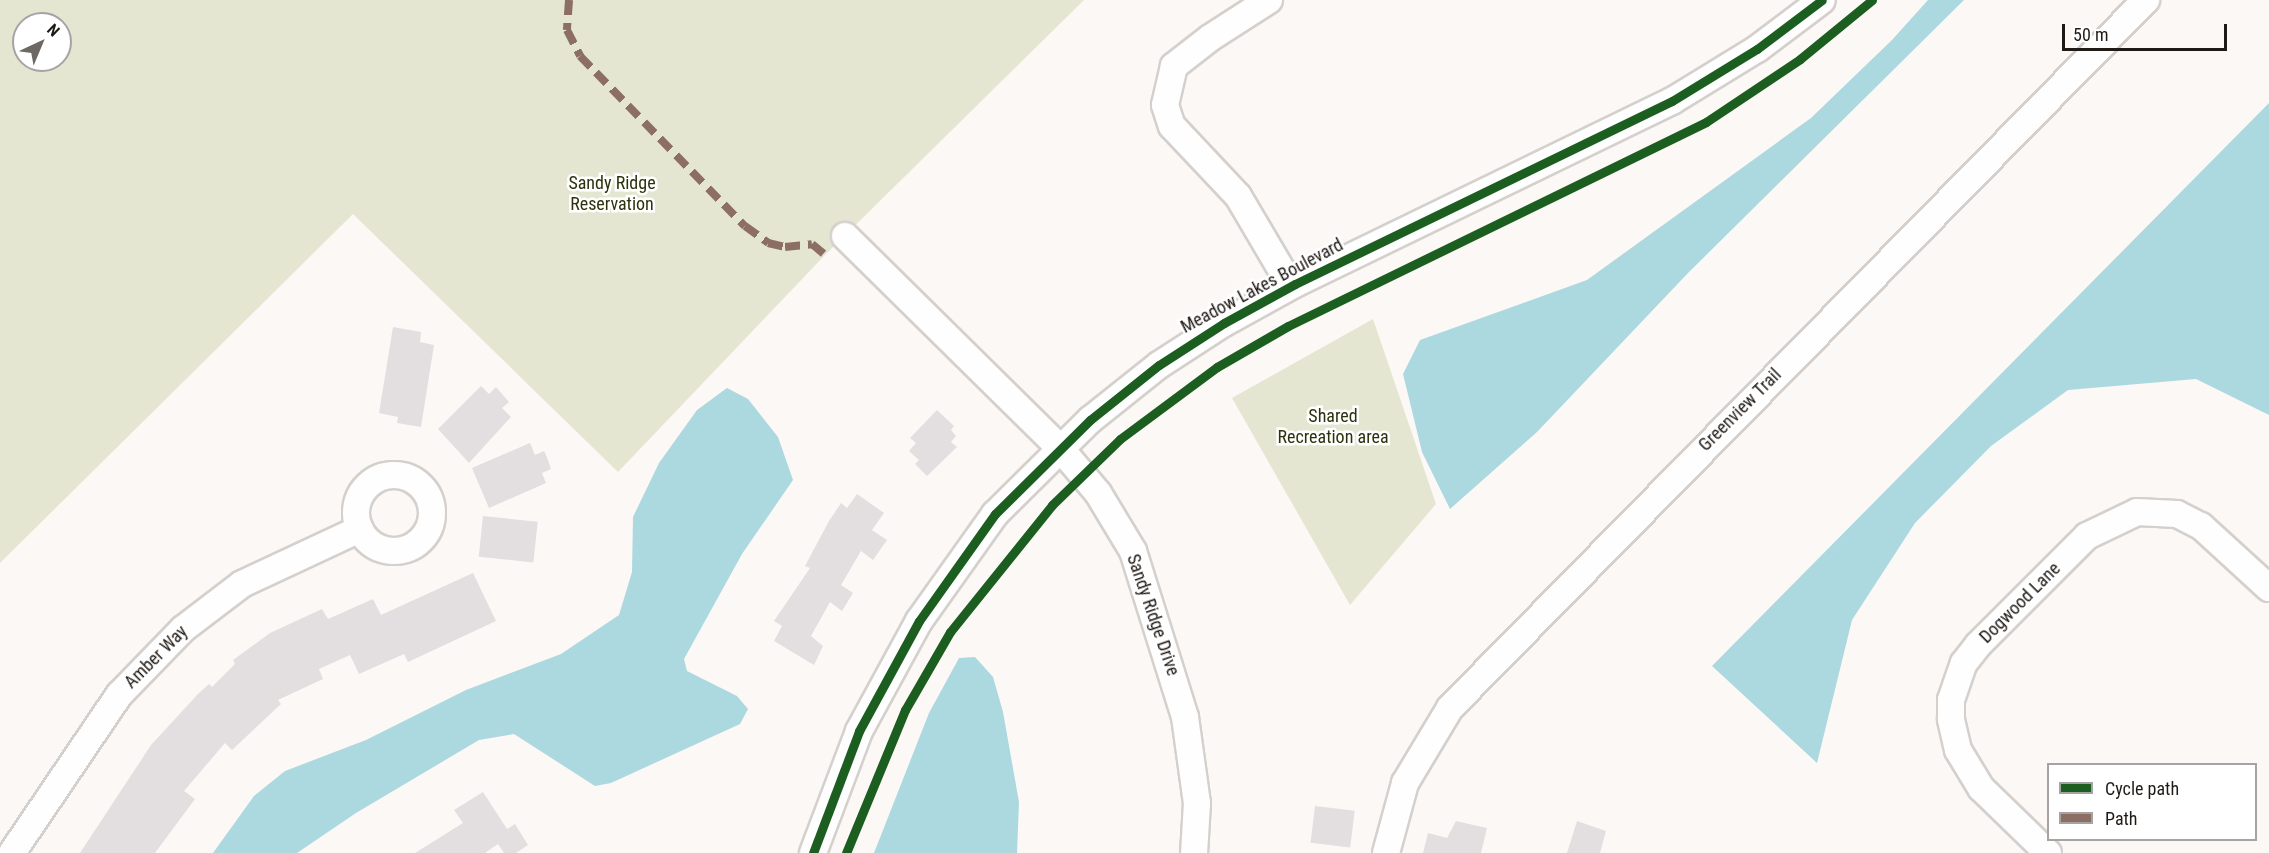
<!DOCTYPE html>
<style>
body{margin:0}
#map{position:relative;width:2269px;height:853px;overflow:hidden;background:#fcf8f5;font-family:"Roboto Condensed",sans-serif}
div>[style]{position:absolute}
.green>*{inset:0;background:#e4e6d2}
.water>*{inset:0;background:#acd8df}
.building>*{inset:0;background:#e3dfe0;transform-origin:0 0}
.roads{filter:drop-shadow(2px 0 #d5d0cc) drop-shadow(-2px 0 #d5d0cc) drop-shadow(0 2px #d5d0cc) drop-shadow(0 -2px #d5d0cc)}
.street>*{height:26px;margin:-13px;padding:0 13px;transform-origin:13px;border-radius:13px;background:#fffefe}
.street>.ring{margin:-13px;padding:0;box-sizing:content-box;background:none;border:26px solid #fffefe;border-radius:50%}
.quiet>*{height:8px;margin-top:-4px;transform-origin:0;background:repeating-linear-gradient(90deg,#8d6e63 0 15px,transparent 0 23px)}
.cycleway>*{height:9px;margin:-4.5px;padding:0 4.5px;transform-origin:4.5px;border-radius:4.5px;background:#1b5e20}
span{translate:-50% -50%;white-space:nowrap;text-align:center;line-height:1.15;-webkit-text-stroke:5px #fff;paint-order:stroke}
.park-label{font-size:18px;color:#2c330c}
.street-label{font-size:18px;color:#201a16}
.legend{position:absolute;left:2047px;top:763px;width:210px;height:78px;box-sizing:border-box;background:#fff;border:2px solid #a6a3a2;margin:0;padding:8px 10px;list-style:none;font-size:18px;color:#201a16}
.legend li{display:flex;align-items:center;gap:12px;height:30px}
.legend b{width:30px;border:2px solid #a6a3a2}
.north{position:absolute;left:12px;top:12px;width:60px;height:60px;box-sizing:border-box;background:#fff;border:2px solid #a6a3a2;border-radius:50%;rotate:44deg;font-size:16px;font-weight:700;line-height:24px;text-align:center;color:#201a16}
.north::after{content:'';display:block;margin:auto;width:21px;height:27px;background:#6d6864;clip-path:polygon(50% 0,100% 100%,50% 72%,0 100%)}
.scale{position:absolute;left:2062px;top:24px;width:165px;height:27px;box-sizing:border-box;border:3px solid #201a16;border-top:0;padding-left:8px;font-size:18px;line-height:21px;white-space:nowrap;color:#201a16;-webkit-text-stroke:4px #fff;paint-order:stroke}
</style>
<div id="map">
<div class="green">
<i style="clip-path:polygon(evenodd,0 0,1084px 0,825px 255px,618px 472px,353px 214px,0 563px,0 0,24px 24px,60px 24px,60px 60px,24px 60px,24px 24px)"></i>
<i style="clip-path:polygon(1373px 319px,1436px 504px,1350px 605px,1232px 398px)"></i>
</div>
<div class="water">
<i style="clip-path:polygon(1928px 0,1964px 0,1688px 273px,1537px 432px,1450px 509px,1422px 452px,1403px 374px,1420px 340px,1587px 280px,1811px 118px,1892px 40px)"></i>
<i style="clip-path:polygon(2269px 103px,2269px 415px,2196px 379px,2068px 390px,1991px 446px,1915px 523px,1852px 620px,1817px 763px,1712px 666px)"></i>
<i style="clip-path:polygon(727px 388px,748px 399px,778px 437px,793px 480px,742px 554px,684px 659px,687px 671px,737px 696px,748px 709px,740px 724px,611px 783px,595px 786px,514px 734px,479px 740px,356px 813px,297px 853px,213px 853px,254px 796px,285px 771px,366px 740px,466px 690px,561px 654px,619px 615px,632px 572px,633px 517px,659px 463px,697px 410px)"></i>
<i style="clip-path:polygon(975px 657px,993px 677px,1003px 712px,1019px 802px,1017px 853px,874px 853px,929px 713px,959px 658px)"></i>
</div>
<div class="building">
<i style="clip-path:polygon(393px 327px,421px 332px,420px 342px,434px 345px,421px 427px,397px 423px,398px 417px,379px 413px)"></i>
<i style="clip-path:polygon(481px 386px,489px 394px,496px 387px,509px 402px,502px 408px,511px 417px,469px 463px,438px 429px)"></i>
<i style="clip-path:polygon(937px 410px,954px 426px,951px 430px,956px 436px,951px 442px,957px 447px,927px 476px,915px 464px,919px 460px,909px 451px,916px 443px,910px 438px)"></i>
<i style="clip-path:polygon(530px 443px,535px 455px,544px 451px,548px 460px,551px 469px,542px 473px,546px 483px,489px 508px,472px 468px)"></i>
<i style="clip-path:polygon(857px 494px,884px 513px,872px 530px,887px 540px,873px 560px,861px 551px,841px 585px,853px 593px,842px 611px,830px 602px,811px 636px,823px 646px,814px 665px,774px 641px,782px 626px,774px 621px,810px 568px,805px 566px,829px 521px,841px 503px,847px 508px)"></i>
<i style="left:483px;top:516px;width:55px;height:41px;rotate:6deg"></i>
<i style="clip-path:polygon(473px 573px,496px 621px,408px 662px,404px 654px,359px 674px,350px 655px,319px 669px,323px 679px,278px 700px,281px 704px,232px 750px,225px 743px,184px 791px,195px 799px,155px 853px,80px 853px,151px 745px,198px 694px,209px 684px,212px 687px,235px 664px,233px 660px,270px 633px,322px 609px,328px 619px,373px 599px,381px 615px)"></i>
<i style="clip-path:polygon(483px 792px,507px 829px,515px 824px,528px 845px,516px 853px,504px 853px,498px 844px,485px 853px,415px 853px,463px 823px,454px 810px)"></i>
<i style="left:1315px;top:806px;width:40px;height:37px;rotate:7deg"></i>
<i style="clip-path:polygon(1456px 821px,1487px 828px,1481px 853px,1423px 853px,1428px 833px,1447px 838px)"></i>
<i style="clip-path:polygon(1577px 821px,1606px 831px,1600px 853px,1567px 853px)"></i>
</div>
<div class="roads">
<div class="street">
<i style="left:1269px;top:0;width:70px;rotate:147.2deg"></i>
<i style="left:1210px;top:38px;width:46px;rotate:142.1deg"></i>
<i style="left:1174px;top:66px;width:40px;rotate:103deg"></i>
<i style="left:1165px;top:105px;width:22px;rotate:72deg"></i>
<i style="left:1172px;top:126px;width:96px;rotate:46.7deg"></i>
<i style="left:1238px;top:196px;width:104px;rotate:59.5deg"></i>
<i style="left:845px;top:236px;width:302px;rotate:44.6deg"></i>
<i style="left:1060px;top:448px;width:59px;rotate:49.8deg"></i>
<i style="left:1098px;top:493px;width:68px;rotate:58.9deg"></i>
<i style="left:1133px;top:551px;width:174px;rotate:72.6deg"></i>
<i style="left:1185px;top:717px;width:87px;rotate:82.1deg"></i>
<i style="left:1197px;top:803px;width:50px;rotate:93.4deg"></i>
<i class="ring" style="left:356px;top:475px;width:50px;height:50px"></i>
<i style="left:12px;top:853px;width:191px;rotate:-55.9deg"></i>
<i style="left:119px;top:695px;width:92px;rotate:-45.9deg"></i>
<i style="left:183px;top:629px;width:74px;rotate:-37.3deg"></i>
<i style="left:242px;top:584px;width:130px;rotate:-25deg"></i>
<i style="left:813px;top:853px;width:130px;rotate:-69.3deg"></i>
<i style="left:859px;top:731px;width:125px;rotate:-61.4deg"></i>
<i style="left:919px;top:621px;width:131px;rotate:-54.6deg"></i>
<i style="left:995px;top:514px;width:134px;rotate:-44.7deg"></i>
<i style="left:1090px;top:420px;width:88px;rotate:-38.6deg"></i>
<i style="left:1159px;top:365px;width:77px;rotate:-32.9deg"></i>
<i style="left:1224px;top:323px;width:81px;rotate:-28.8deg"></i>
<i style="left:1295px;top:284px;width:419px;rotate:-25.9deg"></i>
<i style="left:1672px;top:101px;width:100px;rotate:-31.5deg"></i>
<i style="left:1757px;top:49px;width:81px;rotate:-37deg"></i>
<i style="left:1386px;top:853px;width:73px;rotate:-74.8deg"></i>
<i style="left:1405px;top:783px;width:87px;rotate:-59deg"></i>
<i style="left:1450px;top:708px;width:993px;rotate:-45.49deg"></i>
<i style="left:2048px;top:853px;width:93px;rotate:-135.9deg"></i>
<i style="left:1981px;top:788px;width:44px;rotate:-121.2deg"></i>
<i style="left:1958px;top:750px;width:32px;rotate:-103deg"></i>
<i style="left:1951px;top:719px;width:19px;rotate:-90deg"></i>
<i style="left:1951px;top:700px;width:39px;rotate:-71deg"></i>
<i style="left:1964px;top:663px;width:23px;rotate:-52deg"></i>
<i style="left:1978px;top:645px;width:154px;rotate:-45deg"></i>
<i style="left:2087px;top:536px;width:55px;rotate:-25.6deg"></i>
<i style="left:2137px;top:512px;width:40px;rotate:2.9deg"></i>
<i style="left:2177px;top:514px;width:27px;rotate:27deg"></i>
<i style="left:2201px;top:526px;width:92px;rotate:42.4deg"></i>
</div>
</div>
<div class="quiet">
<i style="left:569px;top:0;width:30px;rotate:94deg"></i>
<i style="left:567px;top:30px;width:29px;rotate:63deg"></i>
<i style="left:580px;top:56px;width:237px;rotate:45.9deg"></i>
<i style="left:745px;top:226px;width:29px;rotate:36deg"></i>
<i style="left:768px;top:243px;width:17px;rotate:13deg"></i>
<i style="left:785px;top:247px;width:27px;rotate:-6deg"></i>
<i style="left:812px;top:244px;width:17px;rotate:40deg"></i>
</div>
<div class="cycleway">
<i style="left:813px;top:853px;width:130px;rotate:-69.3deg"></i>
<i style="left:859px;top:731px;width:125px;rotate:-61.4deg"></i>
<i style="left:919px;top:621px;width:131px;rotate:-54.6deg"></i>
<i style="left:995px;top:514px;width:134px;rotate:-44.7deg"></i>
<i style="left:1090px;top:420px;width:88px;rotate:-38.6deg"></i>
<i style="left:1159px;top:365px;width:77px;rotate:-32.9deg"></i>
<i style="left:1224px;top:323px;width:81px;rotate:-28.8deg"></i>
<i style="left:1295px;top:284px;width:419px;rotate:-25.9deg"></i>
<i style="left:1672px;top:101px;width:100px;rotate:-31.5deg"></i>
<i style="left:1757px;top:49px;width:81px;rotate:-37deg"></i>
<i style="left:846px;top:853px;width:155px;rotate:-67.6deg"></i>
<i style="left:905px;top:710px;width:90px;rotate:-60deg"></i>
<i style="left:950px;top:632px;width:163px;rotate:-51.2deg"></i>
<i style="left:1052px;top:505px;width:95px;rotate:-44.1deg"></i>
<i style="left:1120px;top:439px;width:121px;rotate:-36.6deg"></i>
<i style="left:1217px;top:367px;width:82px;rotate:-30deg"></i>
<i style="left:1288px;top:326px;width:465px;rotate:-26deg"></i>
<i style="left:1706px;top:122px;width:113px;rotate:-33.8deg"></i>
<i style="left:1800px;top:59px;width:93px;rotate:-39.3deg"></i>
</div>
<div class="park-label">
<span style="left:612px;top:194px">Sandy Ridge<br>Reservation</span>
<span style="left:1333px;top:427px">Shared<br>Recreation area</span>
</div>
<div class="street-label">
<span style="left:1262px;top:286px;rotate:-28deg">Meadow Lakes Boulevard</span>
<span style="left:1740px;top:410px;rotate:-45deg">Greenview Trail</span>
<span style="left:2020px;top:603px;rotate:-45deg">Dogwood Lane</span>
<span style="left:1153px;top:615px;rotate:71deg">Sandy Ridge Drive</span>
<span style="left:156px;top:657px;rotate:-45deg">Amber Way</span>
</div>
<ul class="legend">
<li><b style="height:8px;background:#1b5e20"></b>Cycle path</li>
<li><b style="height:8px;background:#8d6e63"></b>Path</li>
</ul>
<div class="north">N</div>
<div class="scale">50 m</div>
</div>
